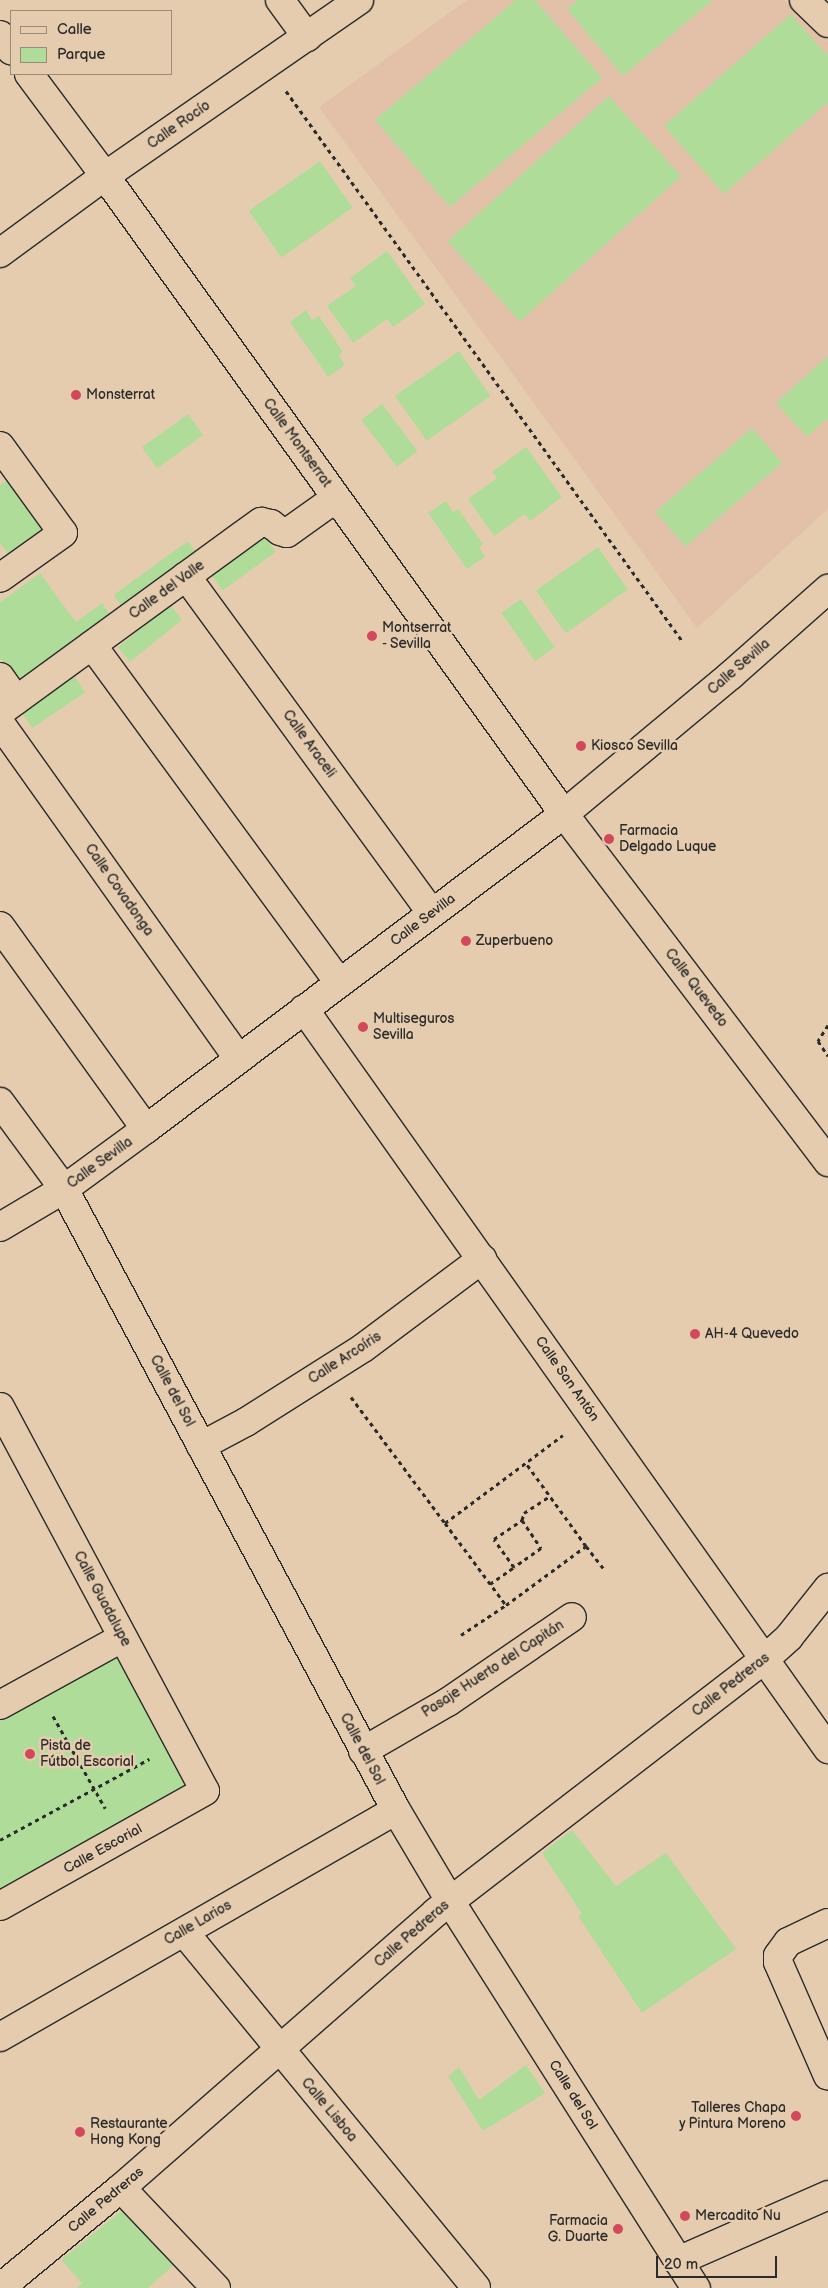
<!DOCTYPE html>
<meta charset="utf-8">
<style>
body{margin:0}
#map{position:relative;width:828px;height:2288px;overflow:hidden;background:#e6ccae;font-family:"Balsamiq Sans",sans-serif}
div>[style]{position:absolute}
.built>*{inset:0;background:#e3c1a9}
.green>*{inset:0;background:#b0dc9a;transform-origin:0 0}
.path>*{height:3px;margin-top:-1.5px;transform-origin:0;background:repeating-linear-gradient(90deg,#2b2b2b 0 4px,transparent 0 8px)}
.roads{filter:drop-shadow(1px 0 #2b2b2b) drop-shadow(-1px 0 #2b2b2b) drop-shadow(0 1px #2b2b2b) drop-shadow(0 -1px #2b2b2b)}
.pedestrian>*{height:28px;margin:-14px;padding:0 14px;transform-origin:14px;border-radius:14px;background:#e6ccae}
.minor>*{height:28px;margin:-14px;padding:0 14px;transform-origin:14px;border-radius:14px;background:#e6ccae}
.tertiary>*{height:28px;margin:-14px;padding:0 14px;transform-origin:14px;border-radius:14px;background:#e6ccae}
.secondary>*{height:28px;margin:-14px;padding:0 14px;transform-origin:14px;border-radius:14px;background:#e6ccae}
.dots>*{width:14px;height:14px;translate:-50% -50%;box-sizing:border-box;border:2px solid #e6ccae;border-radius:50%}
span{translate:-50% -50%;white-space:nowrap;text-align:center;line-height:1.15;-webkit-text-stroke:5px #e6ccae;paint-order:stroke}
.street-label{font-size:14px;color:#2b2b2b}
.poi-label{font-size:14px;color:#2b2b2b}
.left{translate:0 -50%;text-align:left}
.right{translate:-100% -50%;text-align:right}
.legend{position:absolute;left:10px;top:10px;width:162px;height:65px;box-sizing:border-box;background:#e6ccae;border:1px solid #9b8c7a;margin:0;padding:6px 9px;list-style:none;font-size:15px;color:#2b2b2b}
.legend li{display:flex;align-items:center;gap:10px;height:25px}
.legend b{width:25px;border:1px solid #9b8c7a}
.scale{position:absolute;left:656px;top:2256px;width:121px;height:22px;box-sizing:border-box;border:2px solid #2b2b2b;border-top:0;padding-left:6px;font-size:15px;line-height:18px;white-space:nowrap;color:#2b2b2b;-webkit-text-stroke:4px #e6ccae;paint-order:stroke}
</style>
<div id="map">
<div class="built">
<i style="clip-path:polygon(467px 0,784px 0,828px 41px,828px 509px,697px 628px,319px 107px)"></i>
</div>
<div class="green">
<i style="clip-path:polygon(516px 0,535px 0,602px 78px,450px 207px,375px 120px)"></i>
<i style="clip-path:polygon(578px 0,713px 0,623px 76px,567px 9px)"></i>
<i style="clip-path:polygon(791px 14px,828px 56px,828px 102px,724px 194px,664px 126px)"></i>
<i style="left:609px;top:96px;width:108px;height:217px;rotate:48deg"></i>
<i style="left:320px;top:161px;width:57px;height:87px;rotate:55deg"></i>
<i style="clip-path:polygon(387px 251px,425px 304px,393px 327px,387px 319px,353px 343px,327px 306px,356px 286px,350px 278px)"></i>
<i style="clip-path:polygon(306px 310px,312px 320px,319px 316px,343px 352px,339px 355px,345px 365px,328px 377px,290px 322px)"></i>
<i style="left:459px;top:351px;width:55px;height:78px;rotate:55deg"></i>
<i style="clip-path:polygon(828px 356px,828px 418px,807px 437px,776px 403px)"></i>
<i style="left:382px;top:404px;width:59px;height:26px;rotate:53deg"></i>
<i style="left:188px;top:414px;width:26px;height:57px;rotate:54deg"></i>
<i style="left:752px;top:428px;width:46px;height:128px;rotate:49deg"></i>
<i style="clip-path:polygon(526px 447px,562px 497px,530px 521px,525px 514px,494px 536px,468px 499px,497px 478px,492px 472px)"></i>
<i style="clip-path:polygon(12px 477px,50px 529px,11px 558px,0 543px,0 485px)"></i>
<i style="clip-path:polygon(446px 501px,453px 512px,458px 509px,483px 544px,479px 547px,485px 557px,467px 569px,428px 513px)"></i>
<i style="left:263px;top:534px;width:22px;height:66px;rotate:54deg"></i>
<i style="left:188px;top:541px;width:17px;height:92px;rotate:54deg"></i>
<i style="left:598px;top:547px;width:52px;height:76px;rotate:55deg"></i>
<i style="clip-path:polygon(40px 573px,76px 622px,102px 603px,112px 618px,19px 685px,0 658px,0 602px)"></i>
<i style="left:521px;top:599px;width:59px;height:24px;rotate:55deg"></i>
<i style="left:170px;top:605px;width:19px;height:67px;rotate:51deg"></i>
<i style="left:73px;top:674px;width:22px;height:64px;rotate:56deg"></i>
<i style="clip-path:polygon(122px 1638px,205px 1791px,0 1906px,0 1705px)"></i>
<i style="clip-path:polygon(572px 1830px,616px 1886px,666px 1853px,736px 1949px,642px 2013px,578px 1916px,582px 1914px,542px 1853px)"></i>
<i style="clip-path:polygon(526px 2065px,545px 2093px,483px 2131px,448px 2076px,459px 2067px,479px 2100px)"></i>
<i style="clip-path:polygon(125px 2208px,175px 2264px,148px 2288px,77px 2288px,82px 2283px,61px 2260px)"></i>
</div>
<div class="path">
<i style="left:286px;top:91px;width:679px;rotate:54.23deg"></i>
<i style="left:828px;top:1025px;width:19px;rotate:122deg"></i>
<i style="left:818px;top:1041px;width:18px;rotate:56deg"></i>
<i style="left:351px;top:1397px;width:157px;rotate:53.3deg"></i>
<i style="left:445px;top:1523px;width:147px;rotate:-36.7deg"></i>
<i style="left:522px;top:1520px;width:34px;rotate:56deg"></i>
<i style="left:541px;top:1548px;width:33px;rotate:145deg"></i>
<i style="left:514px;top:1567px;width:34px;rotate:-126deg"></i>
<i style="left:494px;top:1539px;width:34px;rotate:-34deg"></i>
<i style="left:522px;top:1520px;width:7px;rotate:-74deg"></i>
<i style="left:524px;top:1513px;width:31px;rotate:-33deg"></i>
<i style="left:445px;top:1523px;width:102px;rotate:53.4deg"></i>
<i style="left:506px;top:1605px;width:99px;rotate:-36.4deg"></i>
<i style="left:586px;top:1546px;width:102px;rotate:-125.9deg"></i>
<i style="left:586px;top:1546px;width:28px;rotate:52deg"></i>
<i style="left:490px;top:1584px;width:29px;rotate:-35deg"></i>
<i style="left:461px;top:1635px;width:54px;rotate:-33.7deg"></i>
<i style="left:53px;top:1716px;width:106px;rotate:60.5deg"></i>
<i style="left:0;top:1840px;width:170px;rotate:-28.5deg"></i>
</div>
<div class="roads">
<div class="pedestrian">
<i style="left:0;top:446px;width:107px;rotate:54.1deg"></i>
<i style="left:63px;top:533px;width:77px;rotate:144.5deg"></i>
<i style="left:186px;top:576px;width:417px;rotate:53.9deg"></i>
<i style="left:92px;top:645px;width:419px;rotate:53.8deg"></i>
<i style="left:0;top:677px;width:28px;rotate:55deg"></i>
<i style="left:0;top:712px;width:323px;rotate:-36.1deg"></i>
<i style="left:261px;top:522px;width:10px;rotate:11deg"></i>
<i style="left:271px;top:524px;width:11px;rotate:38deg"></i>
<i style="left:280px;top:531px;width:7px;rotate:16deg"></i>
<i style="left:287px;top:533px;width:60px;rotate:-35.5deg"></i>
<i style="left:0;top:723px;width:411px;rotate:54.6deg"></i>
<i style="left:0;top:926px;width:250px;rotate:54.3deg"></i>
<i style="left:0;top:1407px;width:435px;rotate:61.9deg"></i>
<i style="left:205px;top:1791px;width:235px;rotate:150.7deg"></i>
<i style="left:201px;top:1446px;width:51px;rotate:-28.1deg"></i>
<i style="left:246px;top:1422px;width:138px;rotate:-32.3deg"></i>
<i style="left:363px;top:1348px;width:149px;rotate:-36.8deg"></i>
<i style="left:0;top:1705px;width:139px;rotate:-28.8deg"></i>
</div>
<div class="minor">
<i style="left:280px;top:0;width:46px;rotate:53.9deg"></i>
<i style="left:804px;top:0;width:33px;rotate:44deg"></i>
<i style="left:0;top:253px;width:130px;rotate:-36.3deg"></i>
<i style="left:105px;top:176px;width:309px;rotate:-34.7deg"></i>
<i style="left:304px;top:1009px;width:907px;rotate:54.7deg"></i>
<i style="left:0;top:1102px;width:108px;rotate:53.7deg"></i>
<i style="left:363px;top:1751px;width:98px;rotate:-30deg"></i>
<i style="left:448px;top:1702px;width:150px;rotate:-34.4deg"></i>
<i style="left:828px;top:1923px;width:44px;rotate:154.6deg"></i>
<i style="left:788px;top:1942px;width:17px;rotate:126deg"></i>
<i style="left:778px;top:1956px;width:6px;rotate:90deg"></i>
<i style="left:778px;top:1962px;width:124px;rotate:66.3deg"></i>
<i style="left:184px;top:1932px;width:460px;rotate:50.6deg"></i>
<i style="left:0;top:2037px;width:456px;rotate:-29.8deg"></i>
<i style="left:121px;top:2188px;width:138px;rotate:46.5deg"></i>
</div>
<div class="tertiary">
<i style="left:0;top:35px;width:19px;rotate:54deg"></i>
<i style="left:29px;top:74px;width:127px;rotate:53.3deg"></i>
<i style="left:105px;top:176px;width:786px;rotate:54.27deg"></i>
<i style="left:64px;top:1189px;width:704px;rotate:61.87deg"></i>
<i style="left:396px;top:1810px;width:106px;rotate:59.3deg"></i>
<i style="left:450px;top:1901px;width:459px;rotate:57.6deg"></i>
<i style="left:678px;top:2261px;width:164px;rotate:-23.7deg"></i>
</div>
<div class="secondary">
<i style="left:564px;top:814px;width:437px;rotate:52.8deg"></i>
<i style="left:0;top:1227px;width:74px;rotate:-30.7deg"></i>
<i style="left:64px;top:1189px;width:102px;rotate:-36.2deg"></i>
<i style="left:146px;top:1129px;width:523px;rotate:-37deg"></i>
<i style="left:564px;top:814px;width:217px;rotate:-39.8deg"></i>
<i style="left:731px;top:675px;width:130px;rotate:-41.6deg"></i>
<i style="left:0;top:2288px;width:157px;rotate:-39.6deg"></i>
<i style="left:121px;top:2188px;width:419px;rotate:-41.2deg"></i>
<i style="left:436px;top:1912px;width:416px;rotate:-37.6deg"></i>
<i style="left:766px;top:1658px;width:31px;rotate:-42deg"></i>
<i style="left:789px;top:1637px;width:63px;rotate:-51.5deg"></i>
</div>
</div>
<div class="dots">
<i style="left:76px;top:395px;background:#d1495b"></i>
<i style="left:372px;top:636px;background:#d1495b"></i>
<i style="left:581px;top:746px;background:#d1495b"></i>
<i style="left:609px;top:839px;background:#d1495b"></i>
<i style="left:466px;top:941px;background:#d1495b"></i>
<i style="left:363px;top:1027px;background:#d1495b"></i>
<i style="left:695px;top:1334px;background:#d1495b"></i>
<i style="left:30px;top:1754px;background:#d1495b"></i>
<i style="left:796px;top:2116px;background:#d1495b"></i>
<i style="left:80px;top:2132px;background:#d1495b"></i>
<i style="left:685px;top:2216px;background:#d1495b"></i>
<i style="left:618px;top:2229px;background:#d1495b"></i>
</div>
<div class="street-label">
<span style="left:179px;top:125px;rotate:-35deg">Calle Rocío</span>
<span style="left:297px;top:443px;rotate:54deg">Calle Montserrat</span>
<span style="left:167px;top:590px;rotate:-36deg">Calle del Valle</span>
<span style="left:739px;top:667px;rotate:-41deg">Calle Sevilla</span>
<span style="left:309px;top:744px;rotate:54deg">Calle Araceli</span>
<span style="left:119px;top:890px;rotate:55deg">Calle Covadonga</span>
<span style="left:423px;top:920px;rotate:-37deg">Calle Sevilla</span>
<span style="left:696px;top:988px;rotate:53deg">Calle Quevedo</span>
<span style="left:100px;top:1163px;rotate:-36deg">Calle Sevilla</span>
<span style="left:345px;top:1358px;rotate:-33deg">Calle Arcoíris</span>
<span style="left:567px;top:1379px;rotate:55deg">Calle San Antón</span>
<span style="left:172px;top:1391px;rotate:62deg">Calle del Sol</span>
<span style="left:102px;top:1599px;rotate:62deg">Calle Guadalupe</span>
<span style="left:493px;top:1669px;rotate:-33deg">Pasaje Huerto del Capitán</span>
<span style="left:731px;top:1685px;rotate:-38deg">Calle Pedreras</span>
<span style="left:362px;top:1749px;rotate:62deg">Calle del Sol</span>
<span style="left:103px;top:1849px;rotate:-29deg">Calle Escorial</span>
<span style="left:198px;top:1923px;rotate:-30deg">Calle Larios</span>
<span style="left:412px;top:1934px;rotate:-41deg">Calle Pedreras</span>
<span style="left:573px;top:2095px;rotate:58deg">Calle del Sol</span>
<span style="left:329px;top:2110px;rotate:50deg">Calle Lisboa</span>
<span style="left:106px;top:2200px;rotate:-40deg">Calle Pedreras</span>
</div>
<div class="poi-label">
<span class="left" style="left:86px;top:395px">Monsterrat</span>
<span class="left" style="left:382px;top:636px">Montserrat<br>- Sevilla</span>
<span class="left" style="left:591px;top:746px">Kiosco Sevilla</span>
<span class="left" style="left:619px;top:839px">Farmacia<br>Delgado Luque</span>
<span class="left" style="left:476px;top:941px">Zuperbueno</span>
<span class="left" style="left:373px;top:1027px">Multiseguros<br>Sevilla</span>
<span class="left" style="left:705px;top:1334px">AH-4 Quevedo</span>
<span class="left" style="left:40px;top:1754px">Pista de<br>Fútbol Escorial</span>
<span class="right" style="left:786px;top:2116px">Talleres Chapa<br>y Pintura Moreno</span>
<span class="left" style="left:90px;top:2132px">Restaurante<br>Hong Kong</span>
<span class="left" style="left:695px;top:2216px">Mercadito Nu</span>
<span class="right" style="left:608px;top:2229px">Farmacia<br>G. Duarte</span>
</div>
<ul class="legend">
<li><b style="height:6px;background:#e6ccae"></b>Calle</li>
<li><b style="height:14px;background:#b0dc9a"></b>Parque</li>
</ul>
<div class="scale">20 m</div>
</div>
